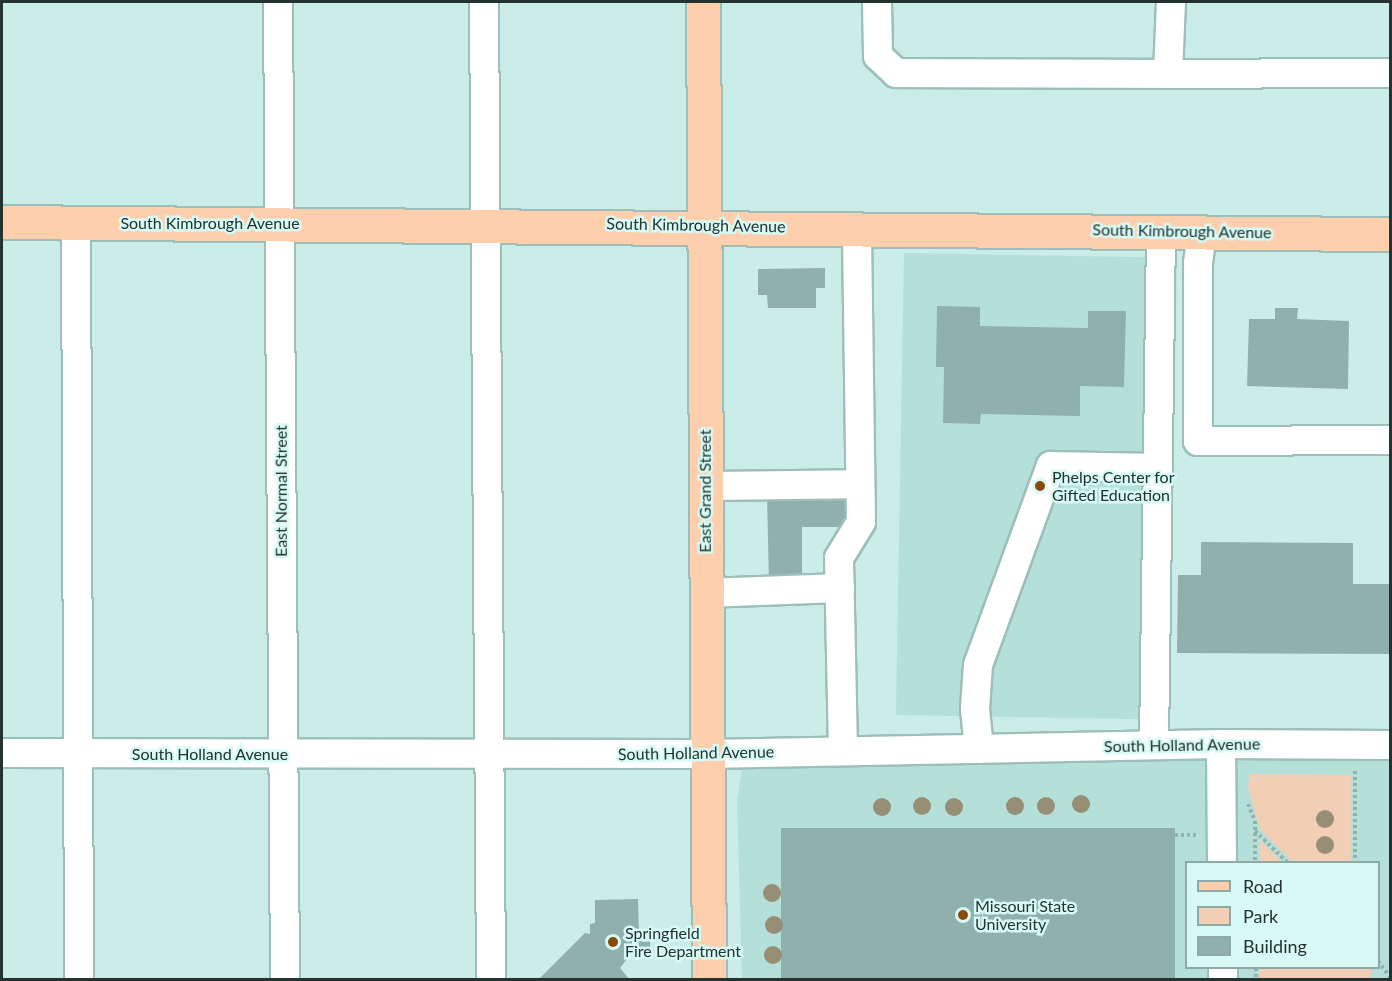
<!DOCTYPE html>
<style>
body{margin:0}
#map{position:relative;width:1392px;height:981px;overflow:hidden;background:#caede7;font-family:Lato,sans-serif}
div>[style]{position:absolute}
.built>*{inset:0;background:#b5e0d9;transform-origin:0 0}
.green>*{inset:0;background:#f1ceb4;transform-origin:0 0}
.building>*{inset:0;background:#90b1ab;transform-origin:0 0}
.path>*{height:4px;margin-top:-2px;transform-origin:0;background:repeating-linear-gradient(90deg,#95b1ac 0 3px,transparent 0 6px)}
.roads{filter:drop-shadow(2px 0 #9dbeb9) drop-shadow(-2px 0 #9dbeb9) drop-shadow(0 2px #9dbeb9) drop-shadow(0 -2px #9dbeb9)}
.minor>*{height:28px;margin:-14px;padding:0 14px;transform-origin:14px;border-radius:14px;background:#fff}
.major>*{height:33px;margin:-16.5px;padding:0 16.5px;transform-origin:16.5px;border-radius:16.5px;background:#fdcfac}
.trees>*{width:18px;height:18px;margin:-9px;border-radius:50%;background:#978e76}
.dots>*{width:16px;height:16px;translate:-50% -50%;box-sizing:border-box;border:3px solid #d7faf4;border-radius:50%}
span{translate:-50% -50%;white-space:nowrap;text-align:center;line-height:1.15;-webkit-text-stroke:5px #d7faf4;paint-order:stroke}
.street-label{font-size:16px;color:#243230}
.poi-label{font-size:16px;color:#243230}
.left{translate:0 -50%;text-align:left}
.frame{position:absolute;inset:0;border:3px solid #243230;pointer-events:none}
.legend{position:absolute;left:1185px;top:861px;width:195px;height:108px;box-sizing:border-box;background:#d7faf4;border:2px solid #8faaa6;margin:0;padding:8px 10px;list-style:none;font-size:18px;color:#243230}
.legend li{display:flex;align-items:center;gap:12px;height:30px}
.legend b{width:30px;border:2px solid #8faaa6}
</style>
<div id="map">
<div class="built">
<i style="left:904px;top:253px;width:273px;height:462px;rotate:1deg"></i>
<i style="clip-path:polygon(evenodd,1390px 755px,1390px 979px,742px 980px,737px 800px,742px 770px,752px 762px,1390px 755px,1186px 862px,1378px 862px,1378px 968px,1186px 968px,1186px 862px)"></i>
</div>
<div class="green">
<i style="clip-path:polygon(1250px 774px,1351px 775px,1351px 862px,1292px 862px,1260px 829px,1248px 787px)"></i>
<i style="clip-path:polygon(1259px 839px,1282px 862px,1259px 862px)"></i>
<i style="left:1260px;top:968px;width:111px;height:11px"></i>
</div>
<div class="building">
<i style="clip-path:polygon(825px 268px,825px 288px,816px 288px,816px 308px,768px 308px,767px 295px,758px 295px,758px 269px)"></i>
<i style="clip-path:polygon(937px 306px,980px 307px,980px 326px,1088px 328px,1088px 311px,1126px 311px,1124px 387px,1080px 386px,1080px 416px,981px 414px,980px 424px,943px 423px,944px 367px,936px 367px)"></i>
<i style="clip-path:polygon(1275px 308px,1298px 308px,1297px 319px,1349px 321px,1348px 389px,1247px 386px,1249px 319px,1275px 319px)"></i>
<i style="clip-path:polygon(850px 493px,851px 527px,802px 527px,802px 584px,769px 585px,767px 494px)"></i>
<i style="clip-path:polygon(1201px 542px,1353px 543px,1353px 584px,1390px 584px,1390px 654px,1177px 653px,1178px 575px,1201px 575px)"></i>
<i style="left:781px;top:828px;width:394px;height:152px"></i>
<i style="clip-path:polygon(638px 899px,639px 934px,650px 934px,650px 950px,634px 950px,620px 968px,630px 980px,538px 980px,585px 933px,590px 934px,590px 924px,595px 923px,595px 900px)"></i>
</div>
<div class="path">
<i style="left:1355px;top:771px;width:91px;rotate:90deg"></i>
<i style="left:1248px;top:804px;width:18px;rotate:68deg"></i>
<i style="left:1255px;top:821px;width:41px;rotate:90deg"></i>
<i style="left:1255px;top:831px;width:45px;rotate:44.1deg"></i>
<i style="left:1175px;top:835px;width:21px"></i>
<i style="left:1378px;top:961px;width:20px;rotate:53deg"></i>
<i style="left:1256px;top:968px;width:12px;rotate:90deg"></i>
</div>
<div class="roads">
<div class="minor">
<i style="left:278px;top:2px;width:978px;rotate:89.59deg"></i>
<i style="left:484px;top:2px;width:978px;rotate:89.59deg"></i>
<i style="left:877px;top:2px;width:54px;rotate:88.9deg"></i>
<i style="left:878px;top:56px;width:25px;rotate:43deg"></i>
<i style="left:896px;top:73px;width:272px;rotate:0.2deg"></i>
<i style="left:1171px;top:2px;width:72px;rotate:92.4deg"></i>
<i style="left:1168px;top:74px;width:222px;rotate:-0.3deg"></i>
<i style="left:76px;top:222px;width:758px;rotate:89.77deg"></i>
<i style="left:1202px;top:231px;width:33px;rotate:97deg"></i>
<i style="left:1198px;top:264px;width:177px;rotate:90deg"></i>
<i style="left:1198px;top:441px;width:192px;rotate:-0.3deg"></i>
<i style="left:706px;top:486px;width:154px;rotate:-0.7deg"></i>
<i style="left:706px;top:593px;width:134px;rotate:-2.1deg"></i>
<i style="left:1221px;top:744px;width:118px;rotate:89.5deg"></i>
<i style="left:1154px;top:745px;width:514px;rotate:-89.22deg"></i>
<i style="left:979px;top:749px;width:40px;rotate:-95.7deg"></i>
<i style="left:975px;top:709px;width:44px;rotate:-86.1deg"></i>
<i style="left:978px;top:665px;width:212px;rotate:-69.9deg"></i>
<i style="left:1051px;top:466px;width:107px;rotate:1.1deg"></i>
<i style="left:843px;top:751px;width:193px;rotate:-91.2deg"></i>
<i style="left:839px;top:558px;width:42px;rotate:-58.6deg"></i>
<i style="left:861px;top:522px;width:295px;rotate:-90.8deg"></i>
<i style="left:2px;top:753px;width:705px;rotate:0.08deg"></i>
<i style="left:707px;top:754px;width:514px;rotate:-1.11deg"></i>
<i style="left:1221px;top:744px;width:169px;rotate:0.3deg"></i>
<i style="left:1223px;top:968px;width:12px;rotate:90deg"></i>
</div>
<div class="major">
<i style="left:703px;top:2px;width:978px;rotate:89.65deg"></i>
<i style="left:2px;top:222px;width:1388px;rotate:0.5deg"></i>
</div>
</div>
<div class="trees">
<i style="left:1081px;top:804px"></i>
<i style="left:922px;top:806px"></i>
<i style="left:1015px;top:806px"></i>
<i style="left:1046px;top:806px"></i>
<i style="left:882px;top:807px"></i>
<i style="left:954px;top:807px"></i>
<i style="left:1325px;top:819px"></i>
<i style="left:1325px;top:845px"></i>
<i style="left:772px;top:893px"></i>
<i style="left:774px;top:925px"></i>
<i style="left:773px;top:955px"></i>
</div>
<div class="dots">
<i style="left:1040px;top:486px;background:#884a0d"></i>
<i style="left:963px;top:915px;background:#884a0d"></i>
<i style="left:613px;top:942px;background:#884a0d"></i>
</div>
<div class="street-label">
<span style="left:210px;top:223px">South Kimbrough Avenue</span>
<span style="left:696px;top:225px;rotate:1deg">South Kimbrough Avenue</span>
<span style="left:1182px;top:231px;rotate:1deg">South Kimbrough Avenue</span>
<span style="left:281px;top:491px;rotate:-90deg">East Normal Street</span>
<span style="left:705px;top:491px;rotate:-90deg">East Grand Street</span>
<span style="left:1182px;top:745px;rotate:-1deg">South Holland Avenue</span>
<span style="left:696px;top:753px;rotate:-1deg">South Holland Avenue</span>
<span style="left:210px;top:754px">South Holland Avenue</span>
</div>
<div class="poi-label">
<span class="left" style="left:1052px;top:486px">Phelps Center for<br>Gifted Education</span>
<span class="left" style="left:975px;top:915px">Missouri State<br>University</span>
<span class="left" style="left:625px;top:942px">Springfield<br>Fire Department</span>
</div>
<div class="frame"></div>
<ul class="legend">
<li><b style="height:8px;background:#fdcfac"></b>Road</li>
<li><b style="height:16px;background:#f1ceb4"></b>Park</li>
<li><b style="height:16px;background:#90b1ab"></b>Building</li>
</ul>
</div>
